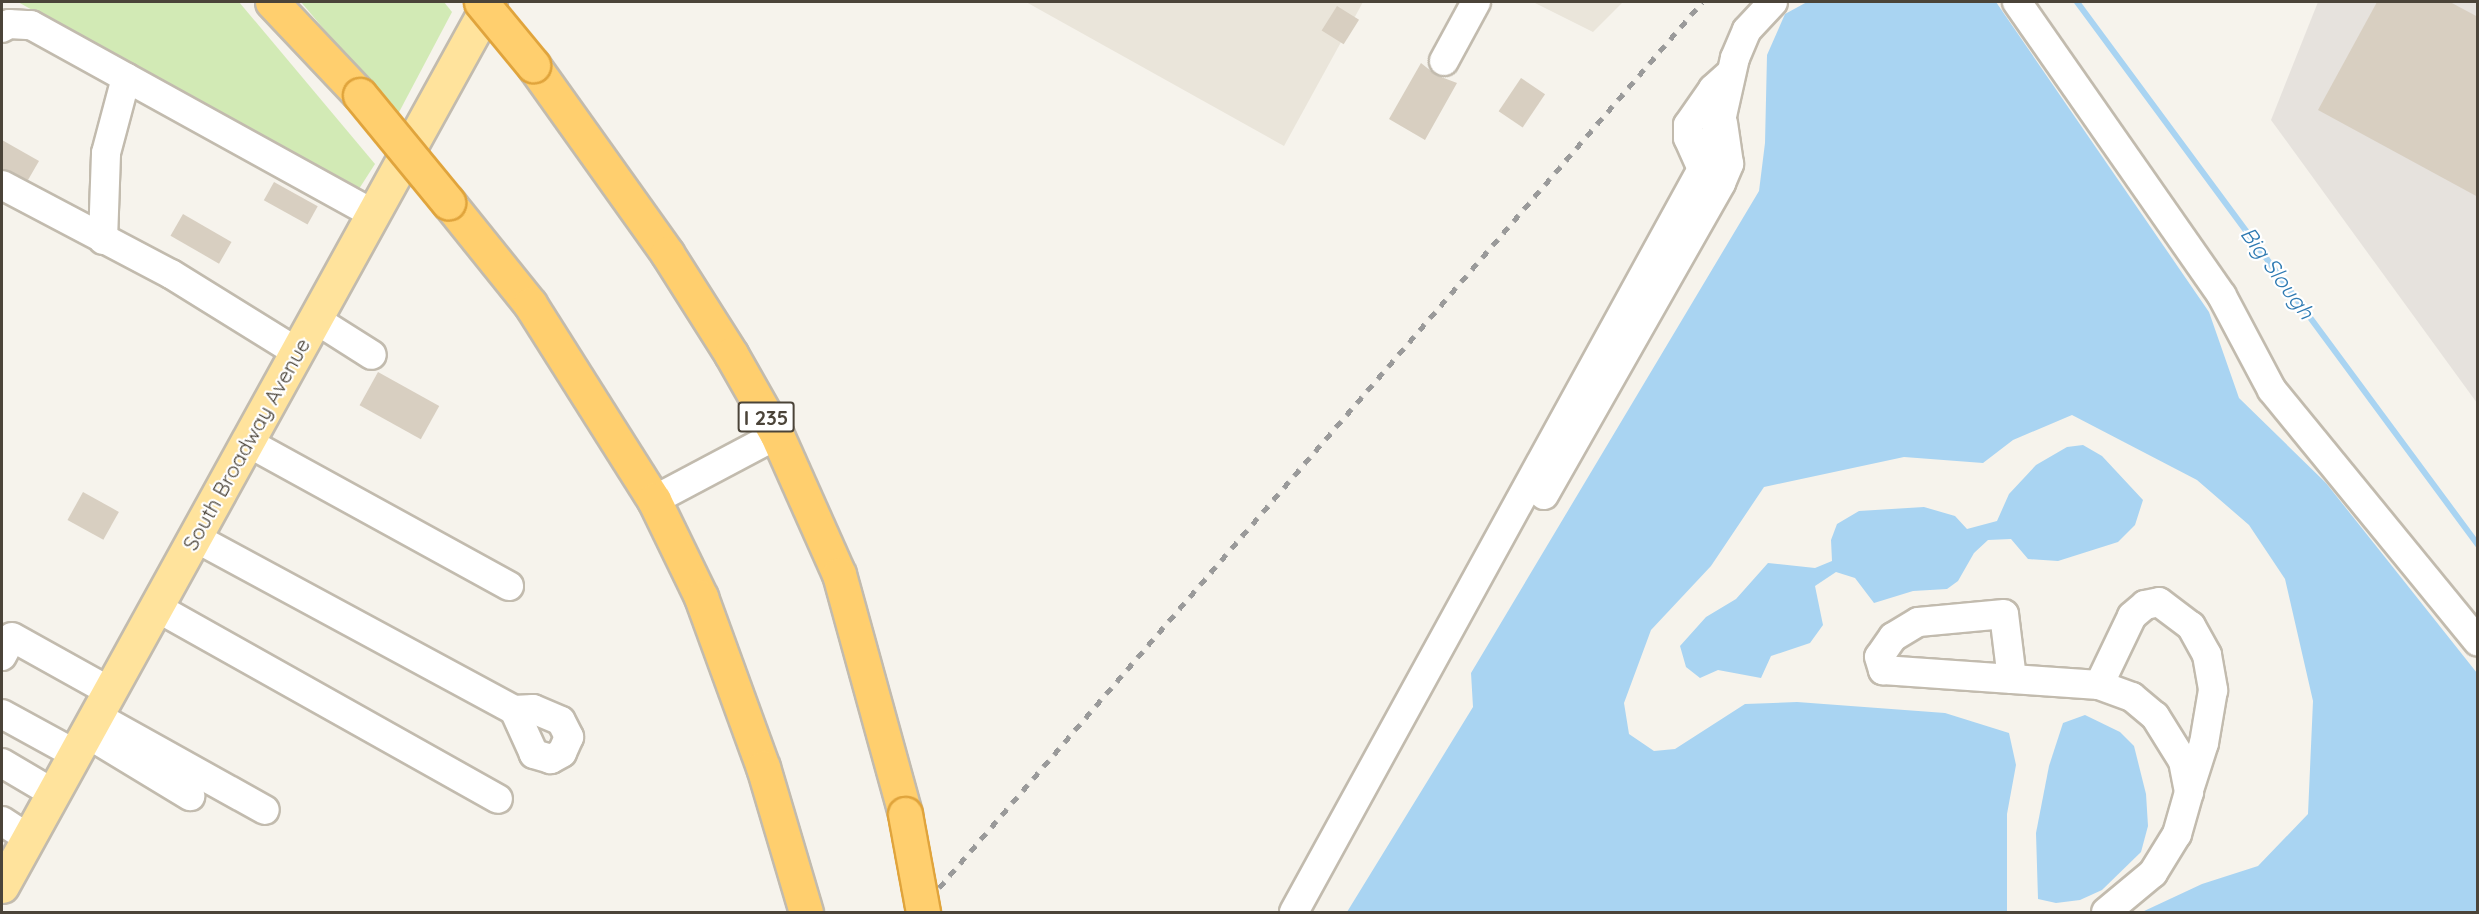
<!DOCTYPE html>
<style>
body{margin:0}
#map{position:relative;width:2479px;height:914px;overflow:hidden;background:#f6f3ec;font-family:Quicksand,sans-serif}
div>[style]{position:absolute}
.residential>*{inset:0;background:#eae5da}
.industrial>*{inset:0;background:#e6e2dd}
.green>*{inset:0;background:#d2eab5}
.water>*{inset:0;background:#a9d4f2}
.stream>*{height:6px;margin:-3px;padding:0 3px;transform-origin:3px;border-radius:3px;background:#a9d4f2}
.building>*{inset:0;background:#d8cfc1;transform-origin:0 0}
.roads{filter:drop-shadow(2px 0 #c2bbae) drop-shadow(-2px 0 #c2bbae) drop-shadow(0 2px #c2bbae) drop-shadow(0 -2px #c2bbae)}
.minor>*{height:28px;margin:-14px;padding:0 14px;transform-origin:14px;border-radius:14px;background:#fff}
.major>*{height:33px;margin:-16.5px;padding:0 16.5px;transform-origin:16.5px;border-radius:16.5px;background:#ffe39c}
.highway>*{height:33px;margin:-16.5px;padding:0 16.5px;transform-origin:16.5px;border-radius:16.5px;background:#ffcf6e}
.rail>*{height:4.5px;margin-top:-2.25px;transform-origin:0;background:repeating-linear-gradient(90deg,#9a9a9a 0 8px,transparent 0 16px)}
.bridges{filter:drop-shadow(2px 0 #e0a43c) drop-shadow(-2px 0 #e0a43c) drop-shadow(0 2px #e0a43c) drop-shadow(0 -2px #e0a43c)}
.highway-bridge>*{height:33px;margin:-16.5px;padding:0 16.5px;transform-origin:16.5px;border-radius:16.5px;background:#ffcf6e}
span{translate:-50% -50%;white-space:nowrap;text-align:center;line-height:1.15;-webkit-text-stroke:4.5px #fff;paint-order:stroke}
.shield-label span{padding:2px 4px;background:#fff;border:2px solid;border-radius:4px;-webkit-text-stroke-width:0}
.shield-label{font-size:20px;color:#4b4439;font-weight:700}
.street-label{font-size:21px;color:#4b4439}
.water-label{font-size:22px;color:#2e7ab2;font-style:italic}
.frame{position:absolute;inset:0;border:3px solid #4b4439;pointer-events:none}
</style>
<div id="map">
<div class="residential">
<i style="clip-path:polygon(1026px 2px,1363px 2px,1284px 146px)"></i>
<i style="clip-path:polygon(1533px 2px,1623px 2px,1593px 32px)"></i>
</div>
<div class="industrial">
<i style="clip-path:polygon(2318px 2px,2477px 2px,2477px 403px,2271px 120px)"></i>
</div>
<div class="green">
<i style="clip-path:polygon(18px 2px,239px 2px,375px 164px,357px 192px)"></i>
<i style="clip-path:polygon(301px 2px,444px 2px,452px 12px,397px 116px)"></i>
</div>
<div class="water">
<i style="clip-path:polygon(1807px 2px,1996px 2px,2209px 312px,2239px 398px,2326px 483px,2477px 673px,2477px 912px,2142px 912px,2202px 884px,2258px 866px,2308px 814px,2313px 701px,2285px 579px,2249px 525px,2197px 480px,2072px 415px,2013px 440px,1983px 463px,1904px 457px,1764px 487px,1711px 566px,1651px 630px,1624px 703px,1629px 734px,1654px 751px,1675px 749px,1745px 704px,1797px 702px,1945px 713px,2009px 733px,2016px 765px,2007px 814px,2007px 912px,1347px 912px,1473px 707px,1471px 673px,1759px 191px,1765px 143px,1767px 55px,1785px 14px)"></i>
<i style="clip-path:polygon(2083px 445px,2102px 456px,2143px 500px,2135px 525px,2118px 542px,2058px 561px,2028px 559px,2011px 539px,1988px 540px,1974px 553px,1958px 581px,1947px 589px,1913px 591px,1874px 603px,1855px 578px,1836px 572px,1815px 586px,1823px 625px,1810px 643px,1771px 656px,1761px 678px,1718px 670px,1700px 678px,1686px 667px,1680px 646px,1706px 617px,1736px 599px,1768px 563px,1815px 568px,1832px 561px,1831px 540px,1837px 524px,1859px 511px,1924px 507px,1955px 516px,1967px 529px,1997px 521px,2009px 494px,2036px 465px,2067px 447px)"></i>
<i style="clip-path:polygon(2085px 715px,2120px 732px,2134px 746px,2146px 794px,2148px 826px,2141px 852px,2102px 890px,2080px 900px,2056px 903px,2038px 899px,2036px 833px,2049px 766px,2063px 723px)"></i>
</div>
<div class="stream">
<i style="left:2077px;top:2px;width:675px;rotate:53.55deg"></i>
</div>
<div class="building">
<i style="clip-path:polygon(2377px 2px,2450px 2px,2478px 17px,2478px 197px,2318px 110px)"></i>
<i style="left:1337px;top:6px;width:26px;height:29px;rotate:32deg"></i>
<i style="clip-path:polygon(1421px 63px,1436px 75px,1457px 83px,1425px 140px,1389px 119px)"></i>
<i style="left:1521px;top:78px;width:29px;height:40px;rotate:34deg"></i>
<i style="clip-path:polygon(2px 140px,39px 161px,28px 180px,2px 169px)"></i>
<i style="left:274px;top:182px;width:50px;height:21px;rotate:29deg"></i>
<i style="left:183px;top:214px;width:56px;height:25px;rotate:30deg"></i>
<i style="left:378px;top:372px;width:70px;height:38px;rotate:29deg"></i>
<i style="left:83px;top:492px;width:41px;height:32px;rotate:29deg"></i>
</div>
<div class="roads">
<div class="minor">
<i style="left:2017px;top:2px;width:358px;rotate:55.1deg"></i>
<i style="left:2222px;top:296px;width:106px;rotate:62deg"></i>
<i style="left:2272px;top:390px;width:325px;rotate:50.7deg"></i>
<i style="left:2px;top:28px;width:8px;rotate:-30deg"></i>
<i style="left:9px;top:24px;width:22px;rotate:3deg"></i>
<i style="left:31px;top:25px;width:391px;rotate:28.9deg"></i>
<i style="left:1444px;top:61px;width:67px;rotate:-61.5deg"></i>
<i style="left:1702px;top:169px;width:34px;rotate:-114deg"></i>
<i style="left:1688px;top:138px;width:13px;rotate:-90deg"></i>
<i style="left:1688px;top:125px;width:44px;rotate:-55.2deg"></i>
<i style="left:1713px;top:89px;width:24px;rotate:-42deg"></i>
<i style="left:2px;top:185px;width:191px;rotate:27.8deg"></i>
<i style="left:171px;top:274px;width:148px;rotate:31.8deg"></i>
<i style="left:103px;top:240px;width:87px;rotate:-88deg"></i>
<i style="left:106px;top:153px;width:78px;rotate:-75.1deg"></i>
<i style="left:315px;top:319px;width:67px;rotate:32.3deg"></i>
<i style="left:247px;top:442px;width:299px;rotate:28.8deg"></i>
<i style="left:1544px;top:495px;width:359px;rotate:-60.4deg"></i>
<i style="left:1721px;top:183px;width:21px;rotate:-67deg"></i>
<i style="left:1729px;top:164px;width:41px;rotate:-98.3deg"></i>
<i style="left:654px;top:500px;width:139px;rotate:-27.9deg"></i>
<i style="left:194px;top:537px;width:364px;rotate:28.4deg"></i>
<i style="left:514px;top:710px;width:19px;rotate:-3deg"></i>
<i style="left:533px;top:709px;width:30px;rotate:23deg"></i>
<i style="left:561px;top:721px;width:18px;rotate:63deg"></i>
<i style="left:569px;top:737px;width:17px;rotate:114deg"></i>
<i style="left:562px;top:753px;width:13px;rotate:151deg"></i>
<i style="left:551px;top:759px;width:18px;rotate:-164deg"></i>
<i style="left:534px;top:754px;width:48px;rotate:-114.4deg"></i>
<i style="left:156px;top:607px;width:392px;rotate:29.3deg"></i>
<i style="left:2px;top:656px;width:21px;rotate:-62deg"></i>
<i style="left:12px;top:637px;width:111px;rotate:29.1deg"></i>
<i style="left:2012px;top:679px;width:65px;rotate:-97deg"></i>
<i style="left:2004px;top:614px;width:86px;rotate:174.7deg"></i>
<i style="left:1918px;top:622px;width:29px;rotate:149deg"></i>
<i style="left:1893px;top:637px;width:24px;rotate:125deg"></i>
<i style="left:1879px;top:657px;width:14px;rotate:73deg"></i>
<i style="left:1883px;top:670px;width:129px;rotate:4deg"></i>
<i style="left:2012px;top:679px;width:87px;rotate:3.9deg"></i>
<i style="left:2099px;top:685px;width:35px;rotate:20deg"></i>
<i style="left:2132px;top:697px;width:30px;rotate:40deg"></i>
<i style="left:2155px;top:716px;width:53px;rotate:58.1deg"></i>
<i style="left:2183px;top:761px;width:32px;rotate:79deg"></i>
<i style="left:2189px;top:792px;width:44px;rotate:105.9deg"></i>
<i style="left:2177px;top:834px;width:46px;rotate:121.6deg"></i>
<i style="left:2153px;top:873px;width:61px;rotate:140.3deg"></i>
<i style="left:2099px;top:685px;width:76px;rotate:-64.4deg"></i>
<i style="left:2132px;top:616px;width:17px;rotate:-40deg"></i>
<i style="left:2145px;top:605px;width:14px;rotate:-12deg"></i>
<i style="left:2159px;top:602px;width:40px;rotate:37deg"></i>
<i style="left:2191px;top:626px;width:33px;rotate:61deg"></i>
<i style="left:2207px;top:655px;width:36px;rotate:80deg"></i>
<i style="left:2213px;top:690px;width:54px;rotate:99.6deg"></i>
<i style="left:2204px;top:743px;width:46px;rotate:107.7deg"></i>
<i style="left:2px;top:714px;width:83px;rotate:28.7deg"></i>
<i style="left:96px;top:716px;width:193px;rotate:29.1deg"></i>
<i style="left:86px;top:733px;width:122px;rotate:31.2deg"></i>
<i style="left:2px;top:763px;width:59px;rotate:30.5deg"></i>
<i style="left:2px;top:821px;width:31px;rotate:33deg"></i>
<i style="left:1294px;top:912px;width:848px;rotate:-61.23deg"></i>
<i style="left:1702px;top:169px;width:57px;rotate:-69.3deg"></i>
<i style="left:1722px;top:116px;width:59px;rotate:-77.4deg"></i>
<i style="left:1735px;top:58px;width:30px;rotate:-67deg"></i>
<i style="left:1747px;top:30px;width:38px;rotate:-47deg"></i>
</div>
<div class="major">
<i style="left:2px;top:886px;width:1010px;rotate:-61.1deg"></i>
</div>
<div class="highway">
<i style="left:272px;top:2px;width:128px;rotate:46.6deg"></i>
<i style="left:533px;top:65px;width:231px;rotate:54.5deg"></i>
<i style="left:667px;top:253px;width:120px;rotate:57.6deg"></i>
<i style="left:731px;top:354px;width:93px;rotate:60.4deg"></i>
<i style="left:777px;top:435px;width:152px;rotate:66deg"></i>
<i style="left:839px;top:574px;width:249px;rotate:74.6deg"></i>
<i style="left:448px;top:202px;width:131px;rotate:51.2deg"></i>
<i style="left:530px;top:304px;width:232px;rotate:57.7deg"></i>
<i style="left:654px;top:500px;width:108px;rotate:64.1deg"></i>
<i style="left:701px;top:597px;width:181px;rotate:70deg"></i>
<i style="left:763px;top:767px;width:151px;rotate:73.5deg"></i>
</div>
</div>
<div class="rail">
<i style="left:918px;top:912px;width:1201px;rotate:-49.25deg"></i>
</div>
<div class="bridges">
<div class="highway-bridge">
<i style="left:481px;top:2px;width:82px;rotate:50.5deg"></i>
<i style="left:360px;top:95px;width:139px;rotate:50.6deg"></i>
<i style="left:905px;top:814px;width:100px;rotate:79.6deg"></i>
</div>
</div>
<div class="shield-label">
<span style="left:766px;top:417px">I 235</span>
</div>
<div class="street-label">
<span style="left:246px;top:444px;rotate:-61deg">South Broadway Avenue</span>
</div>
<div class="water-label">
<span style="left:2277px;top:273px;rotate:54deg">Big Slough</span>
</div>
<div class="frame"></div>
</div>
